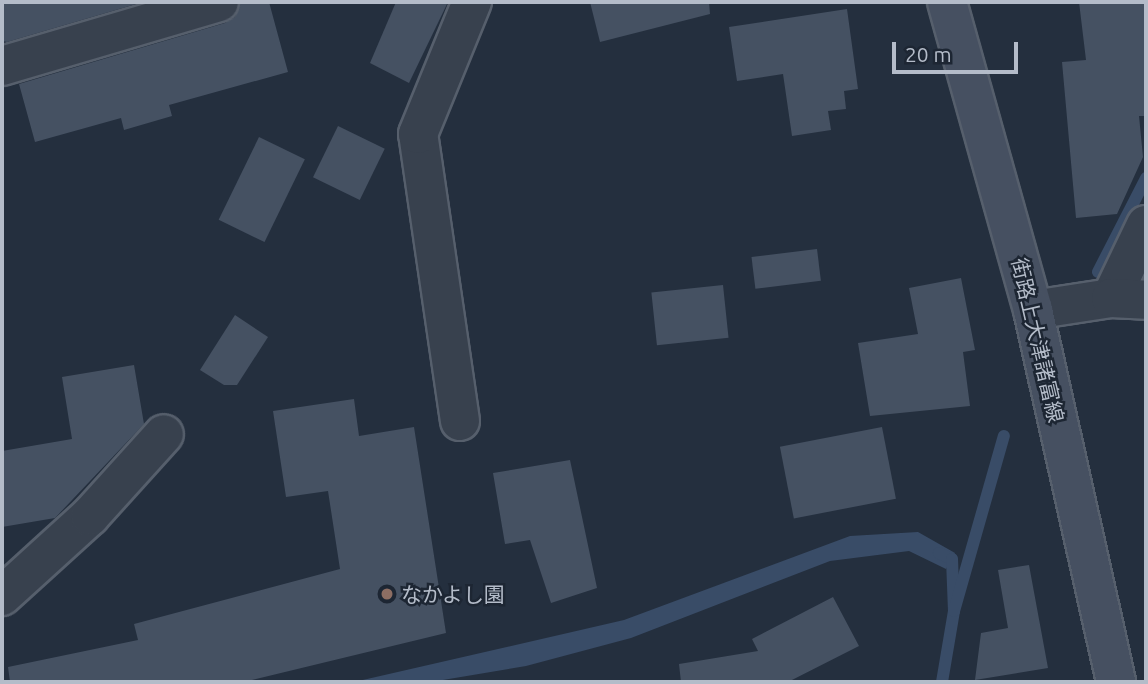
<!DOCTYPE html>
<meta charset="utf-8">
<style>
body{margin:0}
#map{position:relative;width:1148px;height:684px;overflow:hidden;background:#242f3e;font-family:Ubuntu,"Noto Sans JP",sans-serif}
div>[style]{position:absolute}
.water>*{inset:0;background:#394c67}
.stream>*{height:12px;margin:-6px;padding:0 6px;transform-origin:6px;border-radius:6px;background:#394c67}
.building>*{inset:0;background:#455162;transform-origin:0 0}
.roads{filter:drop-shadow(2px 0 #565f6c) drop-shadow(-2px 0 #565f6c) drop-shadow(0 2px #565f6c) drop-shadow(0 -2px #565f6c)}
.street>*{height:38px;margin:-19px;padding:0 19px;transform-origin:19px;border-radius:19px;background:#38414e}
.secondary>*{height:38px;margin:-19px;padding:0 19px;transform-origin:19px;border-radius:19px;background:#465061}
.dots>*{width:19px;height:19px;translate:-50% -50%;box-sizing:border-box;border:4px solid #1d2633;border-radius:50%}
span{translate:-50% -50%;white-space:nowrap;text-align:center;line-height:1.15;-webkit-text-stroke:5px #1d2633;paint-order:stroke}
.street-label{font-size:21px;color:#b4bcc9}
.poi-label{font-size:21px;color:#b4bcc9}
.left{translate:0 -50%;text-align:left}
.frame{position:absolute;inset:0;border:4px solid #b4bcc9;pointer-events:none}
.scale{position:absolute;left:892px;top:42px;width:126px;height:32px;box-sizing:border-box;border:4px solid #b4bcc9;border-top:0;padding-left:9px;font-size:21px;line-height:24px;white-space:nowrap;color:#b4bcc9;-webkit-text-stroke:5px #1d2633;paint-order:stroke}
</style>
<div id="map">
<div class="water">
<i style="clip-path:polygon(918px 532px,955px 553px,946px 569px,909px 551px,830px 561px,631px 638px,526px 666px,431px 682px,354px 682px,624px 620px,850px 536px)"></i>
</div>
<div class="stream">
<i style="left:1098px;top:272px;width:106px;rotate:-62.9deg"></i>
<i style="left:939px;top:553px;width:14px;rotate:25deg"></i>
<i style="left:952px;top:559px;width:52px;rotate:87.8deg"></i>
<i style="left:942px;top:682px;width:72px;rotate:-80.4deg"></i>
<i style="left:954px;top:611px;width:182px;rotate:-74.1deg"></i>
</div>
<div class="building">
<i style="clip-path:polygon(2px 2px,143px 2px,7px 42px,2px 41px)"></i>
<i style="clip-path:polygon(240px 2px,269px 2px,288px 72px,169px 105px,172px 116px,124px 130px,121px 118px,35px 142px,19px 84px,225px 23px,235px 17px)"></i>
<i style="clip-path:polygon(396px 2px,448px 2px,409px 83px,370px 63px)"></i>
<i style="clip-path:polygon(590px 2px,709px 2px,710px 14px,600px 42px)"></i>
<i style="clip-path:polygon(1079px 2px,1146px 2px,1146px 116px,1139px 116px,1143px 157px,1117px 214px,1076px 218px,1062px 62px,1086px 60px)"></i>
<i style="clip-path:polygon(847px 9px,858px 89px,844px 91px,846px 109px,828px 111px,831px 130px,792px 136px,783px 74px,737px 81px,729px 27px)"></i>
<i style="left:338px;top:126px;width:52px;height:57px;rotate:26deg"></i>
<i style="left:259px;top:137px;width:51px;height:92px;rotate:26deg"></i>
<i style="left:817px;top:249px;width:32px;height:66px;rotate:83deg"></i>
<i style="clip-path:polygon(961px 278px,975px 350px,963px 352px,970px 406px,870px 416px,858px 343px,918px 334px,909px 288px)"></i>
<i style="left:723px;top:285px;width:53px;height:72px;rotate:84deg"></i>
<i style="clip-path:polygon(235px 315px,268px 337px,237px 385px,224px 385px,200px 370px)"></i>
<i style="clip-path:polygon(134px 365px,144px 424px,55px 518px,2px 527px,2px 451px,72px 439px,62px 377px)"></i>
<i style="clip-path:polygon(354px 399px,359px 436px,414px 427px,446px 633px,244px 682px,10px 682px,8px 667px,138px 640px,134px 624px,340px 569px,328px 491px,286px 497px,273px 411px)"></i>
<i style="left:882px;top:427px;width:73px;height:104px;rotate:79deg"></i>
<i style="clip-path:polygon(570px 460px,597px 588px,551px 603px,530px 540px,505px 544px,493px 473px)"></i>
<i style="clip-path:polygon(1029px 565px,1048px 668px,975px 680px,981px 633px,1008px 628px,998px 570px)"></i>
<i style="clip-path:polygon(833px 597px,859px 646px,788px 682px,681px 682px,679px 664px,758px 651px,752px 639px)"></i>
</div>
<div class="roads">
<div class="street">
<i style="left:2px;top:66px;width:226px;rotate:-16.4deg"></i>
<i style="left:1111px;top:298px;width:81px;rotate:-64.4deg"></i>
<i style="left:1033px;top:310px;width:79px;rotate:-8.7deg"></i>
<i style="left:1111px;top:298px;width:35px;rotate:3deg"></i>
<i style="left:460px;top:421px;width:290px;rotate:-98.3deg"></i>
<i style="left:418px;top:134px;width:143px;rotate:-67.8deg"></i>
<i style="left:2px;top:596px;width:119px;rotate:-42.3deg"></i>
<i style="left:90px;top:516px;width:110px;rotate:-47.9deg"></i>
</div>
<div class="secondary">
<i style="left:947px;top:2px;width:320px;rotate:74.4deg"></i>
<i style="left:1033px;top:310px;width:381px;rotate:77.4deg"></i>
</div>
</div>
<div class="dots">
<i style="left:387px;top:594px;background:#8d6e63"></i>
</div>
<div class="street-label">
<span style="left:1038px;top:340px;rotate:77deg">街路上大津諸富線</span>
</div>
<div class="poi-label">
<span class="left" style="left:401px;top:594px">なかよし園</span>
</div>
<div class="frame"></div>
<div class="scale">20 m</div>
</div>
